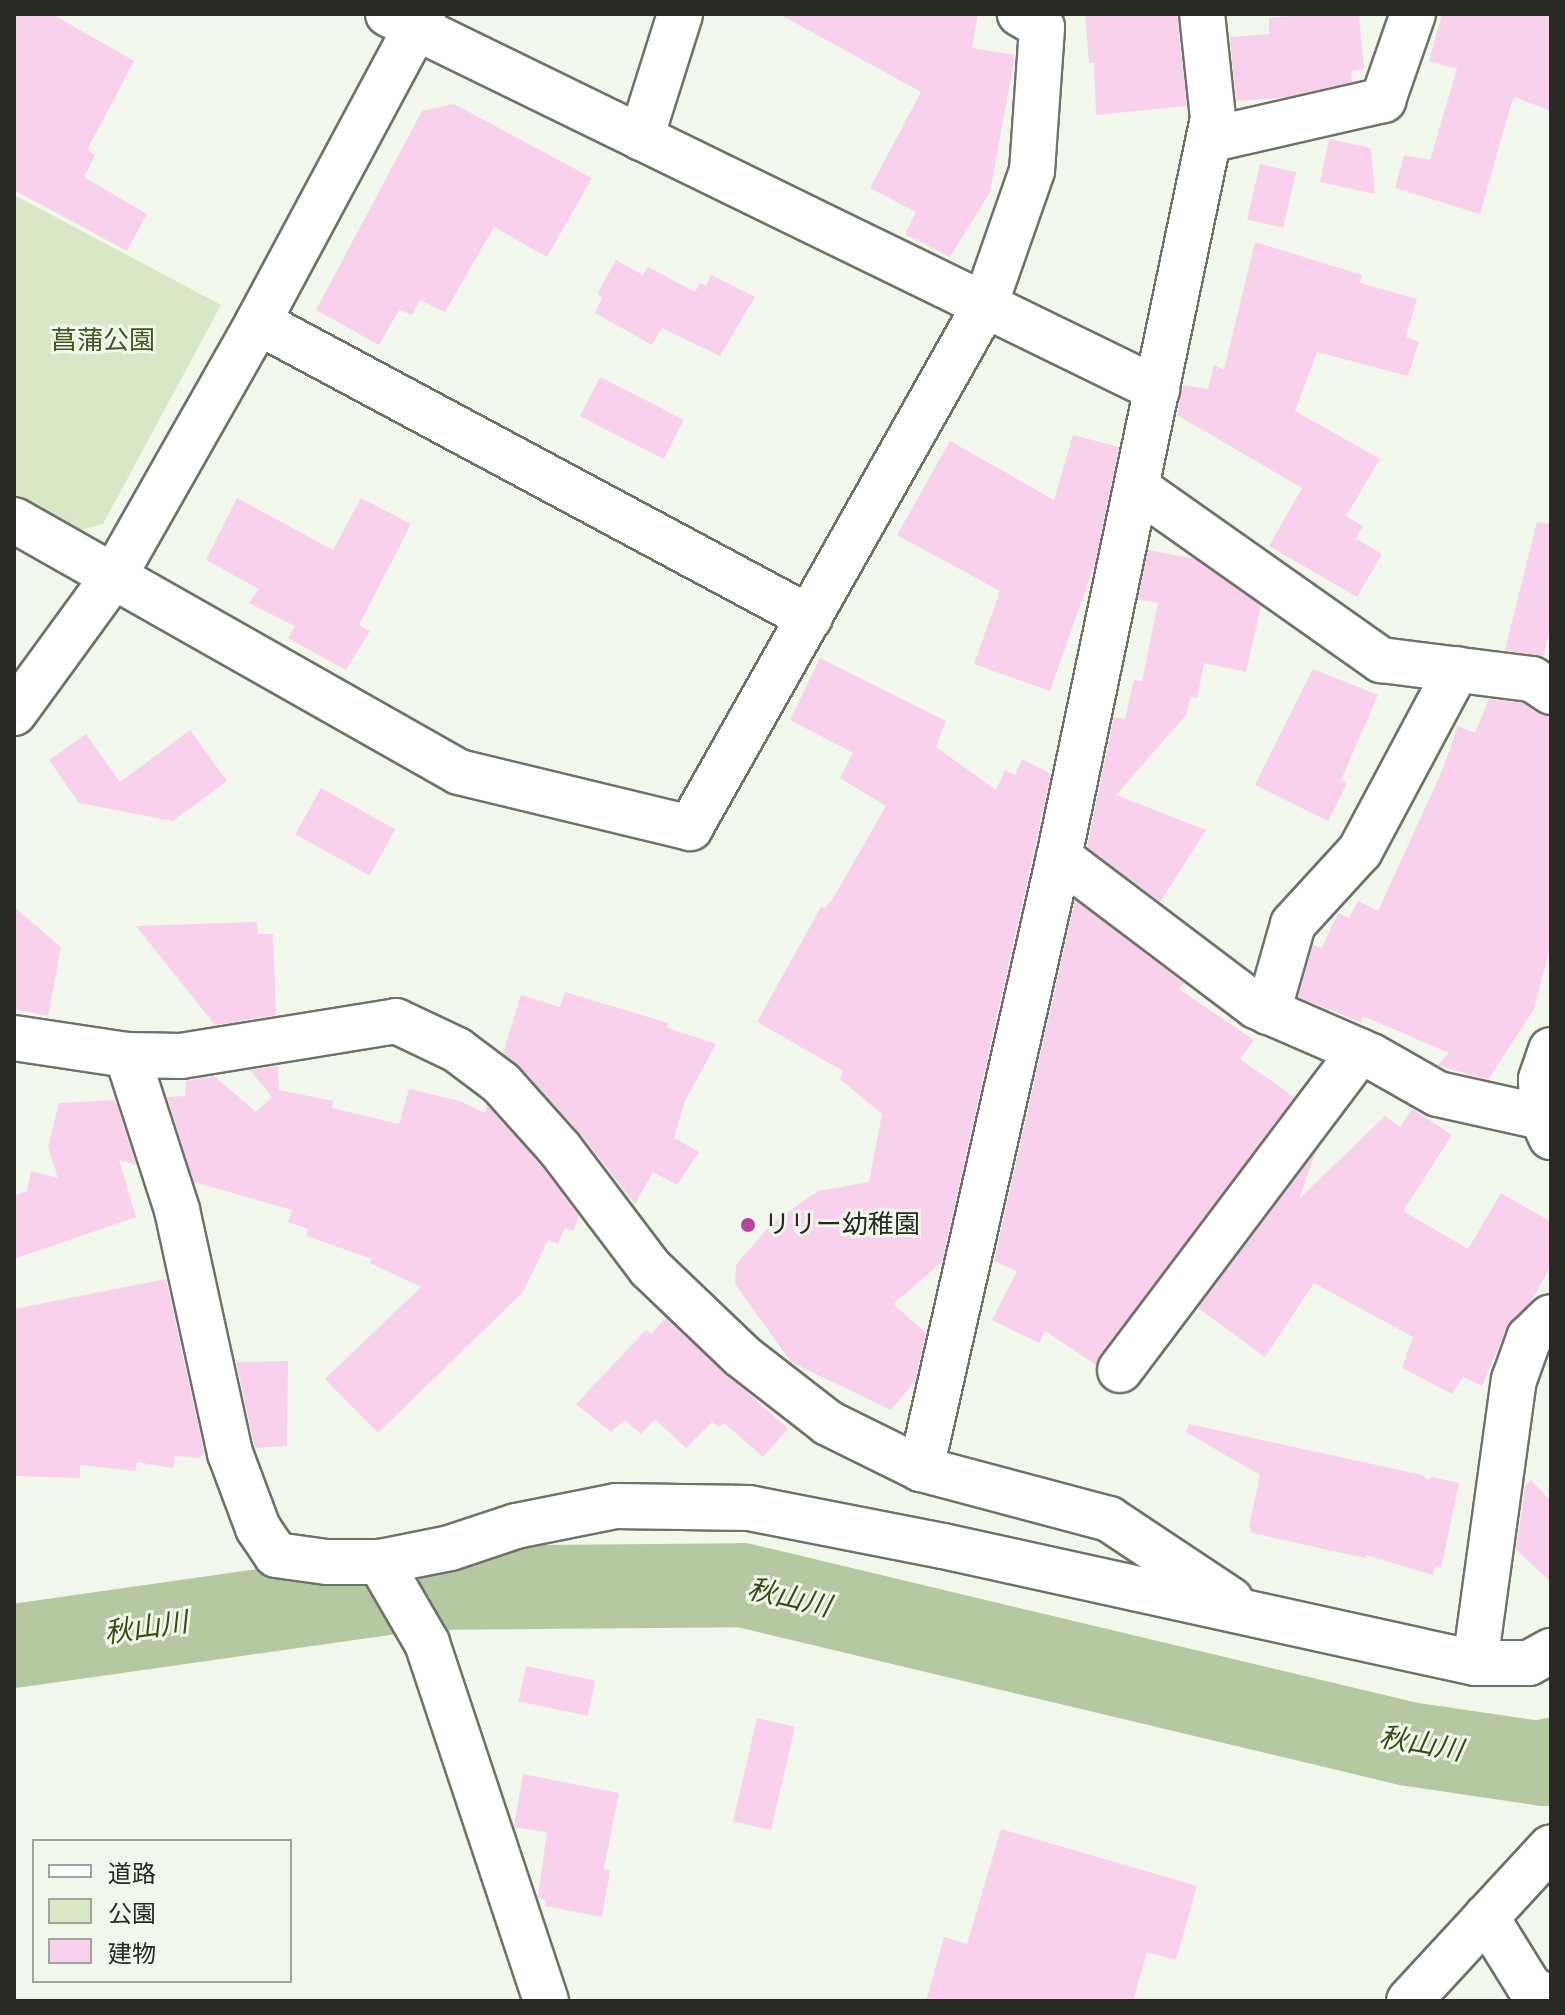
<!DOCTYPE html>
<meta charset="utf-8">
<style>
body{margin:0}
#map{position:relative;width:1565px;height:2015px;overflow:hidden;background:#f1f7ea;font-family:Karla,"Noto Sans JP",sans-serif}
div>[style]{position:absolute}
.green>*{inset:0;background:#d8e8c6}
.river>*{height:84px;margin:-42px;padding:0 42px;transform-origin:42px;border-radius:42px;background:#b6c8a1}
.building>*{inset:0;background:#f9d1ed;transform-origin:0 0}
.roads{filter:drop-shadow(2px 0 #6e7368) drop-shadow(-2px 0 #6e7368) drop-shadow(0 2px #6e7368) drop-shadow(0 -2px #6e7368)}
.minor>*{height:44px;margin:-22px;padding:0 22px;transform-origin:22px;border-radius:22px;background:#fff}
.dots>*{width:22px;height:22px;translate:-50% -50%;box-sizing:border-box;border:4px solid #f1f7ea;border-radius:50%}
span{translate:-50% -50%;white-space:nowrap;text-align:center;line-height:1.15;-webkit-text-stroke:6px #f1f7ea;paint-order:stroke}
.park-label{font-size:26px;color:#3f561d}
.poi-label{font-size:26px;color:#272924}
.left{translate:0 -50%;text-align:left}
.water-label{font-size:28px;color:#364c11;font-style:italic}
.frame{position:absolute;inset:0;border:16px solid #272924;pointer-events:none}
.legend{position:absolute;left:32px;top:1839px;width:260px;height:144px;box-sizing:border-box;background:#f1f7ea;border:2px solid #a0a59b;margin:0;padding:10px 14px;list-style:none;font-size:24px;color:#272924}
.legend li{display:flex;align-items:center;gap:16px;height:40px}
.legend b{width:40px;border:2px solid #a0a59b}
</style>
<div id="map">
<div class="green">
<i style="clip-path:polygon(14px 195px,221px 305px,103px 524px,71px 533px,14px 503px)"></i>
</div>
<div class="river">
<i style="left:14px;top:1646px;width:411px;rotate:-8.1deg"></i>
<i style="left:421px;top:1588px;width:321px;rotate:-0.5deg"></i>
<i style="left:742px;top:1585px;width:686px;rotate:13.41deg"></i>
<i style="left:1409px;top:1744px;width:136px;rotate:8.4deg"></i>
<i style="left:1544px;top:1764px;width:8px;rotate:-30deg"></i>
</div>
<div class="building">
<i style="clip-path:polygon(14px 14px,52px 14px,134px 61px,87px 150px,95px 155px,84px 177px,147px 214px,127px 251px,14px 190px)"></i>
<i style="clip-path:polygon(779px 14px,978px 14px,972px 48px,1015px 55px,990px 192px,950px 257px,905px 234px,916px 212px,870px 188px,921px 92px)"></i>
<i style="clip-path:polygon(1085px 14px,1177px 14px,1187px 106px,1096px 115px,1094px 63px,1089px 63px)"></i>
<i style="clip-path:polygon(1311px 14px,1359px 14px,1364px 69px,1351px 71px,1352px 82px,1287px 97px,1236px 101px,1230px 37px,1269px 34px,1269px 18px)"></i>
<i style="clip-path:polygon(1442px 14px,1551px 14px,1551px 111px,1515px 97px,1512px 101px,1480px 214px,1395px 188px,1404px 155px,1430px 160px,1457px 69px,1429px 61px)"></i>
<i style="clip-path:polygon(454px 104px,592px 178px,547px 257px,494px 227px,445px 312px,420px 300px,412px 315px,399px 310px,379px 345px,316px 310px,422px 111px)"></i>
<i style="clip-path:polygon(1329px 139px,1371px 148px,1375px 194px,1320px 182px)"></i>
<i style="left:1260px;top:164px;width:37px;height:57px;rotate:13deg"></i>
<i style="clip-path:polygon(1255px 242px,1362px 275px,1360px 283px,1417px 299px,1406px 337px,1419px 342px,1408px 376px,1317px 352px,1295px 411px,1380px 459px,1346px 516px,1363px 526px,1356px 539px,1382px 554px,1357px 597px,1269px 546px,1302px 488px,1177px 415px,1183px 385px,1208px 389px,1214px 365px,1224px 370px)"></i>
<i style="clip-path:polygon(616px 260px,643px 275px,648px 267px,695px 292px,700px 283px,706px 286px,711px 275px,755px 297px,720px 356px,662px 328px,652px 345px,595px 313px,602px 298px,597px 294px)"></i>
<i style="left:600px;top:377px;width:94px;height:44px;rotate:27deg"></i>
<i style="clip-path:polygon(1073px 435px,1119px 447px,1095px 563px,1050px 691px,974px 664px,1000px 591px,897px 535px,950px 441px,1054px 500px)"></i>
<i style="clip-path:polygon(237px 498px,333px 550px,361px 498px,411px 524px,359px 625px,370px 631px,346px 670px,288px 638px,295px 626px,249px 603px,259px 589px,206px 560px)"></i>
<i style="clip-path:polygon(1537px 522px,1551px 524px,1551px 626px,1543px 657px,1505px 650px)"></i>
<i style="clip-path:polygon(1148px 550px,1195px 559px,1261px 606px,1246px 672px,1204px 663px,1197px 698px,1190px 697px,1186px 715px,1116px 795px,1206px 830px,1160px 902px,1087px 847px,1114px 717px,1125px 719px,1134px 680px,1142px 681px,1158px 603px,1138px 599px)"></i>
<i style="clip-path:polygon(820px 658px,946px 721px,936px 747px,996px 790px,1005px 770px,1015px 775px,1022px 759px,1051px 774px,942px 1262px,893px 1304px,926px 1333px,915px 1381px,891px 1410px,791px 1362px,735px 1284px,736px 1265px,771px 1224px,818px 1191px,869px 1182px,882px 1114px,840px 1079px,843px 1071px,757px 1022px,821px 907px,825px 908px,832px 900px,886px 806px,840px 778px,853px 753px,790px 720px)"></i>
<i style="clip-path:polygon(1313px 669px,1378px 695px,1341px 780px,1347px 783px,1328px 821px,1255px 785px)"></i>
<i style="clip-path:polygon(1489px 699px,1523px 703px,1551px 717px,1551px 944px,1534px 1009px,1488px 1080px,1438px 1065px,1449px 1053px,1363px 1016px,1361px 1022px,1298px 997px,1313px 945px,1322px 948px,1338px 913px,1349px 918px,1358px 901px,1378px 911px,1442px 771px,1458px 726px,1475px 733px)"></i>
<i style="clip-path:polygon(190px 730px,227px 781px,173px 821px,79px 803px,49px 760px,86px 734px,120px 782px)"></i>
<i style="left:321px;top:788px;width:85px;height:53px;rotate:29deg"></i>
<i style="clip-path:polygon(1075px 900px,1184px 983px,1179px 989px,1254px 1040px,1240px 1059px,1294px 1097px,1096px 1365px,1045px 1331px,1039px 1343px,992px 1320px,1017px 1271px,994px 1261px)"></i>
<i style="clip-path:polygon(14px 907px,61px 947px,48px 1016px,14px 1009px)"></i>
<i style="clip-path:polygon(257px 922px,258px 934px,273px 934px,276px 1015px,215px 1025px,136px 926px)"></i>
<i style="clip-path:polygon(565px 992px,668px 1023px,667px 1028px,716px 1044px,685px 1101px,674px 1138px,699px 1152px,677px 1185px,653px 1172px,635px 1204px,579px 1132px,519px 1066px,503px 1053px,521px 995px,560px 1007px)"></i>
<i style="clip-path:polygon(278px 1066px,279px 1090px,333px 1101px,332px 1108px,399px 1124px,409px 1089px,460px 1101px,485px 1113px,487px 1105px,541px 1165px,579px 1216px,573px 1231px,565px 1228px,558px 1244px,548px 1240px,523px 1292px,378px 1433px,325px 1379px,421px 1287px,370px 1263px,372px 1259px,307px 1236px,308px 1229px,288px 1222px,292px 1210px,194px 1182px,167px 1097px,185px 1096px,186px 1081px,214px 1076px,256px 1112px,272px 1097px,250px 1070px)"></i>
<i style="clip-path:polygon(115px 1100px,136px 1165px,119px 1160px,136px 1217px,14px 1259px,14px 1196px,27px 1191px,31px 1171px,58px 1178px,48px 1147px,59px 1103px)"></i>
<i style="clip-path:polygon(1412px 1109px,1452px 1135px,1403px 1211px,1468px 1249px,1501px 1193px,1551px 1222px,1551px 1266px,1530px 1303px,1506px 1329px,1482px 1386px,1463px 1377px,1452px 1394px,1402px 1368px,1413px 1337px,1314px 1283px,1265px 1357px,1198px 1308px,1316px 1151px,1299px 1199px,1385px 1116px,1400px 1127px)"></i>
<i style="clip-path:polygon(166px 1279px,204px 1452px,200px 1458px,175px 1456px,173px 1468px,137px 1462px,135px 1471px,80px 1465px,80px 1478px,14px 1476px,14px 1309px)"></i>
<i style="clip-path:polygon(666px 1318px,788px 1429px,763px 1457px,724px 1423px,719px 1427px,712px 1422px,686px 1448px,655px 1419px,641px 1434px,624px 1420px,611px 1432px,576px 1404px,646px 1330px,651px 1334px)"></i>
<i style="clip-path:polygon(288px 1361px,287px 1446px,255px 1448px,236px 1362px)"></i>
<i style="clip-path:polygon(1189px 1424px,1422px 1475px,1428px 1480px,1432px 1477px,1459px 1483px,1441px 1568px,1435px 1566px,1433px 1575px,1366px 1555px,1365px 1558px,1252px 1533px,1249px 1527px,1260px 1475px,1186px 1432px)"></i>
<i style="clip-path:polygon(1531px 1480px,1551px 1501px,1551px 1583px,1516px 1549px,1525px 1487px)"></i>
<i style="left:526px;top:1666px;width:71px;height:36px;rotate:12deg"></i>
<i style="left:757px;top:1718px;width:39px;height:106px;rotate:13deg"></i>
<i style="clip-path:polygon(523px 1774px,619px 1793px,604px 1869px,610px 1871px,602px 1917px,545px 1906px,546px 1900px,538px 1897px,547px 1832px,514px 1827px)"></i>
<i style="clip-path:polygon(1001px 1829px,1197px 1886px,1176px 1960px,1147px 1952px,1133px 2001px,926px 2001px,944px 1937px,967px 1944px)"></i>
</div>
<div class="roads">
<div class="minor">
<i style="left:388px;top:14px;width:856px;rotate:26deg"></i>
<i style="left:641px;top:138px;width:130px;rotate:-72.5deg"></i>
<i style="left:1209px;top:140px;width:179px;rotate:-12.9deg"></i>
<i style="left:1383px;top:100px;width:91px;rotate:-70.8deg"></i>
<i style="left:258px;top:322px;width:626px;rotate:28.2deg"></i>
<i style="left:1137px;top:488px;width:299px;rotate:35.2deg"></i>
<i style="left:1381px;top:660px;width:152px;rotate:7.2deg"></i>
<i style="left:1532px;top:679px;width:23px;rotate:34deg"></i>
<i style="left:14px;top:520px;width:511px;rotate:29.52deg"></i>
<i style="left:459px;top:772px;width:238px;rotate:13.6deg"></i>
<i style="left:690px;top:828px;width:600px;rotate:-60.57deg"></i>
<i style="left:985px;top:305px;width:142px;rotate:-70.7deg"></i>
<i style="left:1032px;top:171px;width:144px;rotate:-86deg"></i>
<i style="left:1042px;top:27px;width:26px;rotate:-149deg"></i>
<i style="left:14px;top:713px;width:170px;rotate:-53.9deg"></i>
<i style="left:114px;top:576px;width:292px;rotate:-60.4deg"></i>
<i style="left:258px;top:322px;width:349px;rotate:-61.8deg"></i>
<i style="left:1059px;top:857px;width:247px;rotate:37.1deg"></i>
<i style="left:1256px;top:1006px;width:125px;rotate:23.5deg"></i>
<i style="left:1371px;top:1056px;width:77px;rotate:29.6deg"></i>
<i style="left:1438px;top:1094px;width:107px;rotate:12.5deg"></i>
<i style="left:1268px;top:1012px;width:91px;rotate:-74.1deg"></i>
<i style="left:1293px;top:924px;width:99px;rotate:-47.5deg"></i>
<i style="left:1360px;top:851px;width:206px;rotate:-61.9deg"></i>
<i style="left:14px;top:1038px;width:114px;rotate:8.6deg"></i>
<i style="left:127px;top:1055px;width:54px;rotate:1.1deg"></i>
<i style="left:181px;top:1056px;width:218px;rotate:-9.2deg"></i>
<i style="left:396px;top:1021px;width:68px;rotate:25.4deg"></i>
<i style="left:457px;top:1050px;width:55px;rotate:36.9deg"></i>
<i style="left:501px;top:1083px;width:89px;rotate:48.2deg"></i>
<i style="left:560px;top:1149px;width:149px;rotate:52.9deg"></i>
<i style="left:650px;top:1268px;width:127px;rotate:43.7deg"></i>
<i style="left:742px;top:1356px;width:109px;rotate:37.9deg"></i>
<i style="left:828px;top:1423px;width:104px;rotate:26.3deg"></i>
<i style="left:921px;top:1469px;width:627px;rotate:-77.29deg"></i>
<i style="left:1059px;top:857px;width:755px;rotate:-78.23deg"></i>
<i style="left:1213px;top:118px;width:105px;rotate:-96deg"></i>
<i style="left:1551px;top:1050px;width:31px;rotate:109deg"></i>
<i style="left:1541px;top:1079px;width:38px;rotate:88deg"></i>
<i style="left:1542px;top:1117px;width:22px;rotate:66deg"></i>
<i style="left:127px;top:1055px;width:163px;rotate:72.1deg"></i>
<i style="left:177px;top:1210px;width:249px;rotate:77.7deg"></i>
<i style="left:230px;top:1453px;width:80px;rotate:69.5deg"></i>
<i style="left:258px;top:1528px;width:32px;rotate:56deg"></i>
<i style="left:276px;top:1555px;width:51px;rotate:7.8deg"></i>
<i style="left:327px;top:1562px;width:53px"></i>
<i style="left:380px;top:1562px;width:71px;rotate:-11.3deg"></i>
<i style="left:450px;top:1548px;width:70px;rotate:-18.4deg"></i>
<i style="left:516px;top:1526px;width:102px;rotate:-11.3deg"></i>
<i style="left:616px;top:1506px;width:133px;rotate:0.9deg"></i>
<i style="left:749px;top:1508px;width:198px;rotate:11.1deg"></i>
<i style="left:943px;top:1546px;width:545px;rotate:12.4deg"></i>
<i style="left:1475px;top:1663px;width:54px"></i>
<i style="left:1529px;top:1663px;width:25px;rotate:-29deg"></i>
<i style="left:1120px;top:1370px;width:399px;rotate:-53deg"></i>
<i style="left:921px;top:1469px;width:195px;rotate:14.9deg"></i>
<i style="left:1109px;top:1519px;width:146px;rotate:33.6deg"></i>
<i style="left:380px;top:1562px;width:94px;rotate:59.9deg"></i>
<i style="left:427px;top:1643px;width:377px;rotate:71.6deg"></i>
<i style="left:1475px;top:1663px;width:286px;rotate:-82.2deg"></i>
<i style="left:1514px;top:1380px;width:45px;rotate:-70.3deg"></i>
<i style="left:1529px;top:1338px;width:30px;rotate:-44deg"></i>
<i style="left:1486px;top:1917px;width:81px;rotate:58.1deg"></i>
<i style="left:1529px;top:1986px;width:26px;rotate:36deg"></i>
<i style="left:1409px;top:2001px;width:209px;rotate:-47.3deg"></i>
</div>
</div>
<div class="dots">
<i style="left:748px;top:1225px;background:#b846a1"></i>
</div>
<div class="park-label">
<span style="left:103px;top:341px">菖蒲公園</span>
</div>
<div class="poi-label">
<span class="left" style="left:764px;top:1225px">リリー幼稚園</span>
</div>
<div class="water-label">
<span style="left:789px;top:1598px;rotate:13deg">秋山川</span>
<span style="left:146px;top:1628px;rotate:-8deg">秋山川</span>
<span style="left:1421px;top:1744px;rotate:10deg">秋山川</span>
</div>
<div class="frame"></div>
<ul class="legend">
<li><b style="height:10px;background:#fff"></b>道路</li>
<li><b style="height:22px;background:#d8e8c6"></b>公園</li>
<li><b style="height:22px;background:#f9d1ed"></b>建物</li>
</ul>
</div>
